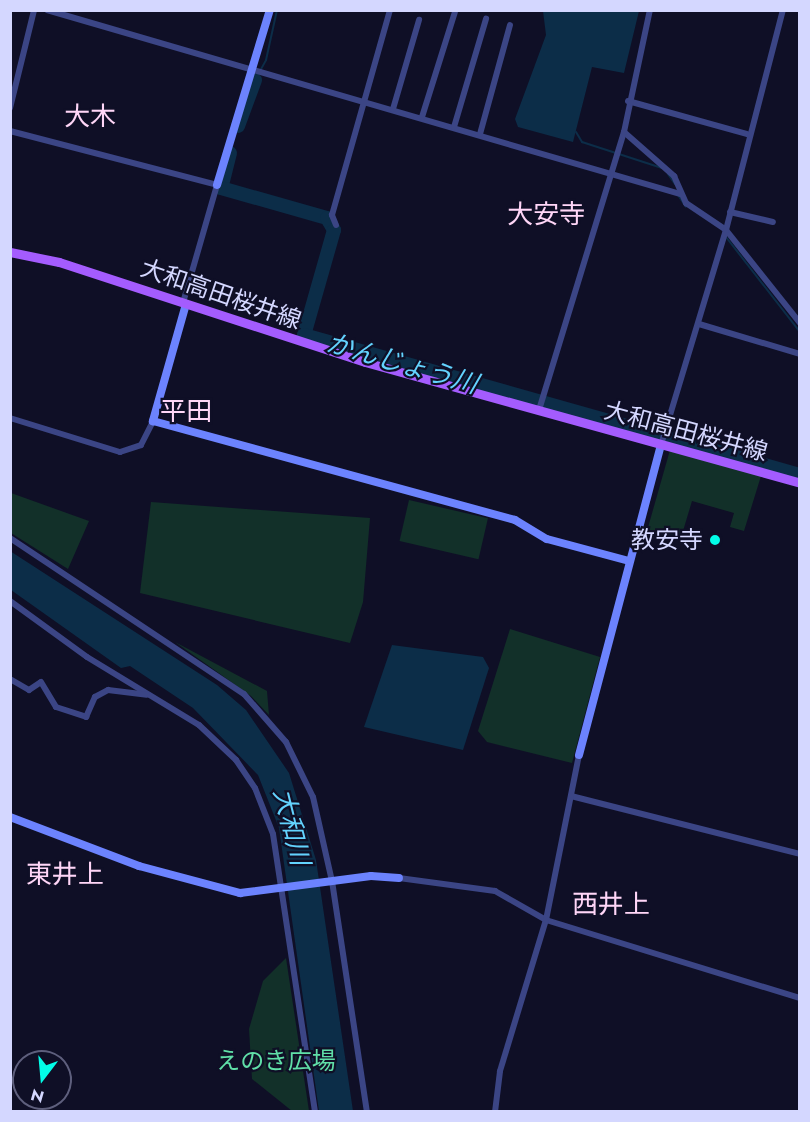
<!DOCTYPE html>
<meta charset="utf-8">
<style>
body{margin:0}
#map{position:relative;width:810px;height:1122px;overflow:hidden;background:#0f0f26;font-family:Jost,"Noto Sans JP",sans-serif}
div>[style]{position:absolute}
.green>*{inset:0;background:#123029;transform-origin:0 0}
.water>*{inset:0;background:#0c2d48}
.stream>*{height:2px;margin:-1px;padding:0 1px;transform-origin:1px;border-radius:1px;background:#0c2d48}
.river>*{height:14px;margin:-7px;padding:0 7px;transform-origin:7px;border-radius:7px;background:#0c2d48}
.street>*{height:6px;margin:-3px;padding:0 3px;transform-origin:3px;border-radius:3px;background:#3b4585}
.secondary>*{height:8px;margin:-4px;padding:0 4px;transform-origin:4px;border-radius:4px;background:#6c83fe}
.primary>*{height:9px;margin:-4.5px;padding:0 4.5px;transform-origin:4.5px;border-radius:4.5px;background:#a45cfe}
.dots>*{width:16px;height:16px;translate:-50% -50%;box-sizing:border-box;border:3px solid #0f0f26;border-radius:50%}
span{translate:-50% -50%;white-space:nowrap;text-align:center;line-height:1.15;-webkit-text-stroke:4.5px #0f0f26;paint-order:stroke}
.street-label{font-size:24px;color:#d4d7ff}
.poi-label{font-size:24px;color:#d4d7ff}
.right{translate:-100% -50%;text-align:right}
.park-label{font-size:24px;color:#60dfa8}
.neighbourhood-label{font-size:26px;color:#ffd6f7}
.water-label{font-size:26px;color:#63d3fe;font-style:italic}
.frame{position:absolute;inset:0;border:12px solid #d4d7ff;pointer-events:none}
.north{position:absolute;left:12px;top:1050px;width:60px;height:60px;box-sizing:border-box;background:#0f0f26;border:2px solid #5e5f7d;border-radius:50%;rotate:196deg;font-size:16px;font-weight:700;line-height:24px;text-align:center;color:#d4d7ff}
.north::after{content:'';display:block;margin:auto;width:21px;height:27px;background:#02fde8;clip-path:polygon(50% 0,100% 100%,50% 72%,0 100%)}
</style>
<div id="map">
<div class="green">
<i style="clip-path:polygon(670px 450px,761px 476px,744px 531px,730px 527px,734px 513px,692px 501px,680px 541px,647px 531px)"></i>
<i style="clip-path:polygon(11px 493px,89px 521px,68px 569px,11px 533px)"></i>
<i style="left:409px;top:500px;width:81px;height:42px;rotate:13deg"></i>
<i style="clip-path:polygon(151px 502px,370px 518px,363px 602px,350px 643px,140px 593px)"></i>
<i style="clip-path:polygon(510px 629px,600px 657px,572px 763px,487px 742px,478px 731px)"></i>
<i style="clip-path:polygon(175px 642px,267px 691px,269px 715px,251px 696px)"></i>
<i style="clip-path:polygon(286px 958px,309px 1111px,292px 1111px,252px 1079px,249px 1029px,263px 981px)"></i>
</div>
<div class="water">
<i style="clip-path:polygon(543px 11px,639px 11px,624px 73px,592px 67px,573px 142px,518px 127px,515px 119px,546px 35px)"></i>
<i style="clip-path:polygon(10px 551px,217px 685px,246px 710px,289px 773px,316px 860px,353px 1111px,319px 1111px,279px 828px,258px 775px,193px 708px,130px 666px,121px 668px,11px 590px)"></i>
<i style="clip-path:polygon(392px 645px,483px 657px,489px 668px,463px 750px,364px 727px)"></i>
</div>
<div class="stream">
<i style="left:255px;top:80px;width:23px;rotate:-61deg"></i>
<i style="left:266px;top:60px;width:51px;rotate:-77.6deg"></i>
<i style="left:576px;top:132px;width:12px;rotate:59deg"></i>
<i style="left:582px;top:142px;width:84px;rotate:18deg"></i>
<i style="left:668px;top:174px;width:12px;rotate:55deg"></i>
<i style="left:678px;top:195px;width:14px;rotate:56deg"></i>
<i style="left:726px;top:237px;width:120px;rotate:52.1deg"></i>
</div>
<div class="river">
<i style="left:238px;top:126px;width:49px;rotate:-69.7deg"></i>
<i style="left:230px;top:153px;width:36px;rotate:104deg"></i>
<i style="left:221px;top:188px;width:110px;rotate:15.8deg"></i>
<i style="left:327px;top:218px;width:14px;rotate:60deg"></i>
<i style="left:334px;top:230px;width:109px;rotate:105.9deg"></i>
<i style="left:304px;top:335px;width:515px;rotate:15.76deg"></i>
</div>
<div class="street">
<i style="left:47px;top:10px;width:659px;rotate:16.21deg"></i>
<i style="left:628px;top:101px;width:123px;rotate:15.5deg"></i>
<i style="left:10px;top:108px;width:101px;rotate:-76.2deg"></i>
<i style="left:393px;top:109px;width:93px;rotate:-73.7deg"></i>
<i style="left:422px;top:117px;width:110px;rotate:-72.6deg"></i>
<i style="left:454px;top:127px;width:113px;rotate:-73.5deg"></i>
<i style="left:10px;top:131px;width:214px;rotate:14.6deg"></i>
<i style="left:217px;top:185px;width:123px;rotate:106.1deg"></i>
<i style="left:624px;top:132px;width:67px;rotate:41.3deg"></i>
<i style="left:674px;top:176px;width:30px;rotate:66deg"></i>
<i style="left:686px;top:203px;width:48px;rotate:34deg"></i>
<i style="left:726px;top:230px;width:119px;rotate:51.5deg"></i>
<i style="left:480px;top:134px;width:113px;rotate:-74.6deg"></i>
<i style="left:730px;top:212px;width:44px;rotate:13.1deg"></i>
<i style="left:336px;top:225px;width:11px;rotate:-112deg"></i>
<i style="left:332px;top:215px;width:213px;rotate:-74.2deg"></i>
<i style="left:699px;top:324px;width:105px;rotate:16.5deg"></i>
<i style="left:539px;top:410px;width:291px;rotate:-73deg"></i>
<i style="left:624px;top:132px;width:125px;rotate:-78deg"></i>
<i style="left:10px;top:418px;width:115px;rotate:17.2deg"></i>
<i style="left:120px;top:452px;width:22px;rotate:-18deg"></i>
<i style="left:141px;top:445px;width:27px;rotate:-63deg"></i>
<i style="left:661px;top:445px;width:225px;rotate:-73.2deg"></i>
<i style="left:726px;top:230px;width:227px;rotate:-75.5deg"></i>
<i style="left:10px;top:538px;width:281px;rotate:33.7deg"></i>
<i style="left:244px;top:694px;width:64px;rotate:48.8deg"></i>
<i style="left:286px;top:742px;width:61px;rotate:63.9deg"></i>
<i style="left:313px;top:797px;width:86px;rotate:77.3deg"></i>
<i style="left:332px;top:881px;width:234px;rotate:81.4deg"></i>
<i style="left:10px;top:601px;width:95px;rotate:36deg"></i>
<i style="left:87px;top:657px;width:131px;rotate:31.3deg"></i>
<i style="left:199px;top:725px;width:51px;rotate:43.4deg"></i>
<i style="left:236px;top:760px;width:34px;rotate:56deg"></i>
<i style="left:255px;top:788px;width:49px;rotate:68.6deg"></i>
<i style="left:273px;top:834px;width:281px;rotate:81.4deg"></i>
<i style="left:10px;top:679px;width:22px;rotate:30deg"></i>
<i style="left:29px;top:690px;width:14px;rotate:-34deg"></i>
<i style="left:41px;top:682px;width:29px;rotate:59deg"></i>
<i style="left:56px;top:707px;width:32px;rotate:18deg"></i>
<i style="left:86px;top:717px;width:22px;rotate:-66deg"></i>
<i style="left:95px;top:697px;width:15px;rotate:-28deg"></i>
<i style="left:108px;top:690px;width:39px;rotate:7deg"></i>
<i style="left:571px;top:796px;width:236px;rotate:14.2deg"></i>
<i style="left:399px;top:878px;width:97px;rotate:7.7deg"></i>
<i style="left:495px;top:891px;width:59px;rotate:29.6deg"></i>
<i style="left:546px;top:920px;width:266px;rotate:17.1deg"></i>
<i style="left:495px;top:1112px;width:41px;rotate:-83deg"></i>
<i style="left:500px;top:1071px;width:158px;rotate:-73.1deg"></i>
<i style="left:546px;top:920px;width:168px;rotate:-78.7deg"></i>
</div>
<div class="secondary">
<i style="left:217px;top:185px;width:183px;rotate:-73.2deg"></i>
<i style="left:186px;top:304px;width:122px;rotate:105.8deg"></i>
<i style="left:153px;top:421px;width:375px;rotate:15.3deg"></i>
<i style="left:515px;top:520px;width:37px;rotate:31deg"></i>
<i style="left:547px;top:539px;width:85px;rotate:15deg"></i>
<i style="left:579px;top:755px;width:321px;rotate:-75.2deg"></i>
<i style="left:10px;top:817px;width:138px;rotate:20.8deg"></i>
<i style="left:139px;top:866px;width:105px;rotate:15deg"></i>
<i style="left:240px;top:893px;width:132px;rotate:-7.4deg"></i>
<i style="left:371px;top:876px;width:28px;rotate:4deg"></i>
</div>
<div class="primary">
<i style="left:10px;top:252px;width:50px;rotate:11.5deg"></i>
<i style="left:59px;top:262px;width:322px;rotate:18.1deg"></i>
<i style="left:365px;top:362px;width:452px;rotate:15.5deg"></i>
</div>
<div class="dots">
<i style="left:715px;top:540px;background:#02fde8"></i>
</div>
<div class="street-label">
<span style="left:221px;top:294px;rotate:19deg">大和高田桜井線</span>
<span style="left:686px;top:431px;rotate:15deg">大和高田桜井線</span>
</div>
<div class="poi-label">
<span class="right" style="left:703px;top:540px">教安寺</span>
</div>
<div class="park-label">
<span style="left:276px;top:1061px">えのき広場</span>
</div>
<div class="neighbourhood-label">
<span style="left:90px;top:117px">大木</span>
<span style="left:546px;top:215px">大安寺</span>
<span style="left:186px;top:412px">平田</span>
<span style="left:65px;top:875px">東井上</span>
<span style="left:611px;top:905px">西井上</span>
</div>
<div class="water-label">
<span style="left:402px;top:364px;rotate:16deg">かんじょう川</span>
<span style="left:291px;top:827px;rotate:76deg">大和川</span>
</div>
<div class="frame"></div>
<div class="north">N</div>
</div>
